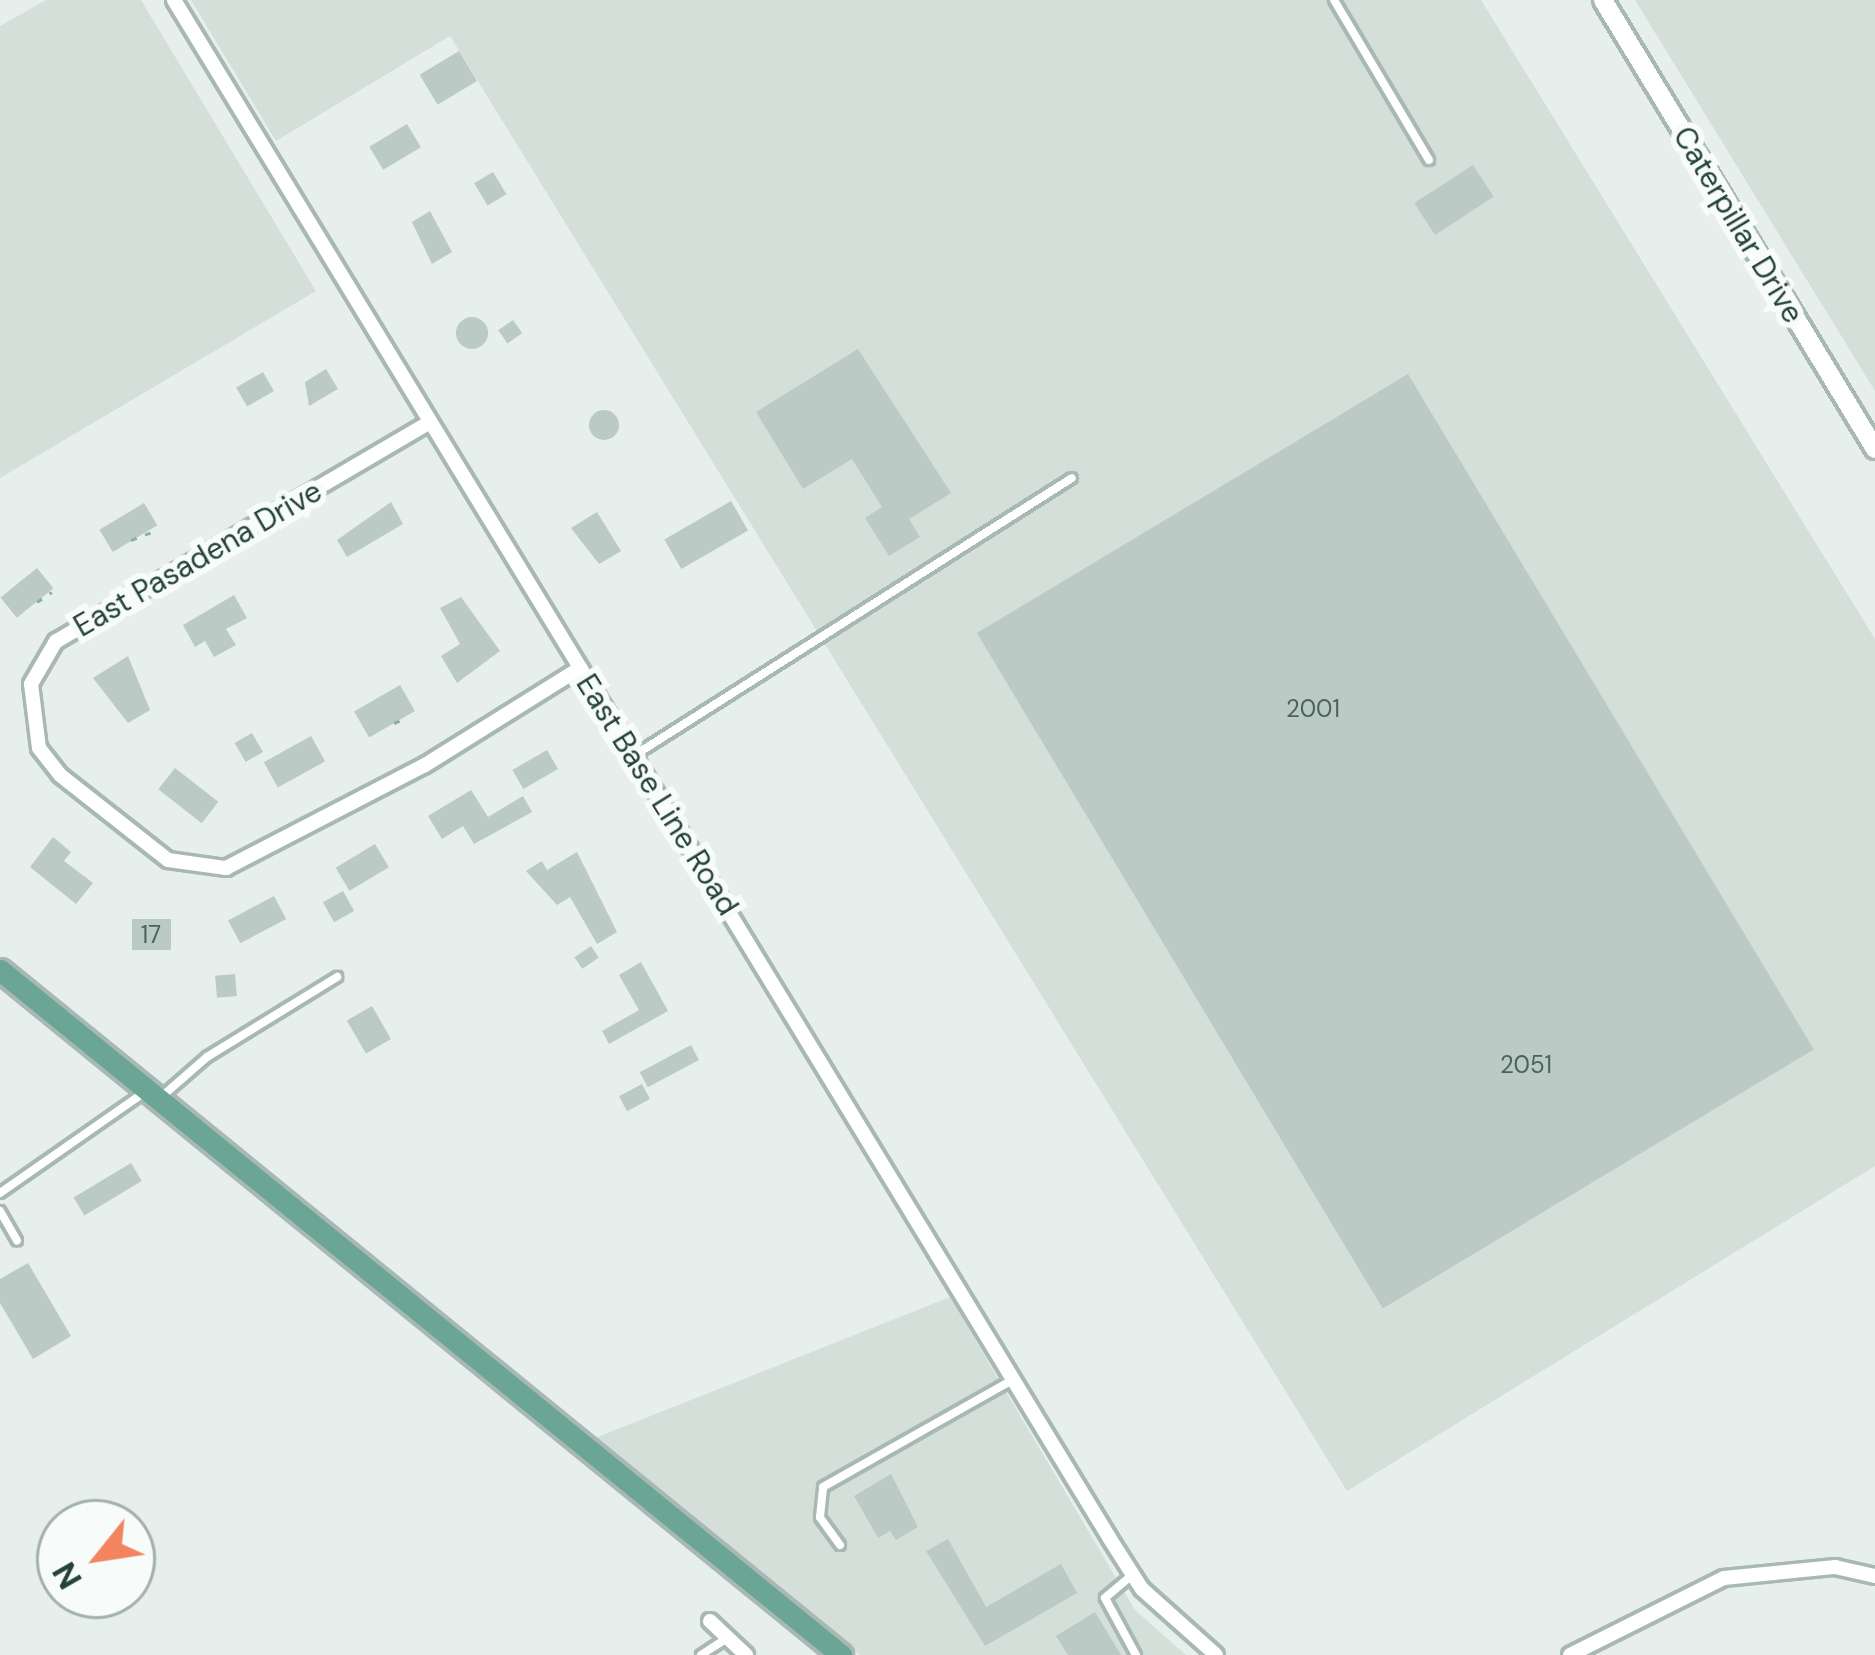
<!DOCTYPE html>
<style>
body{margin:0}
#map{position:relative;width:1875px;height:1655px;overflow:hidden;background:#e6efeb;font-family:"DM Sans",sans-serif}
div>[style]{position:absolute}
.built>*{inset:0;background:#d4dfda}
.building>*{inset:0;background:#bbcac4;transform-origin:0 0}
.round{border-radius:50%}
.path>*{height:3px;margin-top:-1.5px;transform-origin:0;background:repeating-linear-gradient(90deg,#86b3a5 0 6px,transparent 0 15px)}
.roads{filter:drop-shadow(3px 0 #a8b8b2) drop-shadow(-3px 0 #a8b8b2) drop-shadow(0 3px #a8b8b2) drop-shadow(0 -3px #a8b8b2)}
.service>*{height:8px;margin:-4px;padding:0 4px;transform-origin:4px;border-radius:4px;background:#fff}
.minor>*{height:14px;margin:-7px;padding:0 7px;transform-origin:7px;border-radius:7px;background:#fff}
.tertiary>*{height:18px;margin:-9px;padding:0 9px;transform-origin:9px;border-radius:9px;background:#fff}
.primary>*{height:21px;margin:-10.5px;padding:0 10.5px;transform-origin:10.5px;border-radius:10.5px;background:#6aa596}
span{translate:-50% -50%;white-space:nowrap;text-align:center;line-height:1.15;-webkit-text-stroke:12px #f7fbf9;paint-order:stroke}
.number-label{font-size:24px;color:#4a645c}
.number-label span{-webkit-text-stroke-width:0}
.street-label{font-size:30px;color:#24423a}
.north{position:absolute;left:36px;top:1499px;width:120px;height:120px;box-sizing:border-box;background:#f7fbf9;border:3px solid #a3b1ad;border-radius:50%;rotate:240deg;font-size:33px;font-weight:700;line-height:48px;text-align:center;color:#24423a}
.north::after{content:'';display:block;margin:auto;width:42px;height:54px;background:#f4845f;clip-path:polygon(50% 0,100% 100%,50% 72%,0 100%)}
</style>
<div id="map">
<div class="built">
<i style="clip-path:polygon(46px 0,141px 0,316px 291px,0 478px,0 26px)"></i>
<i style="clip-path:polygon(191px 0,1481px 0,1875px 639px,1875px 1166px,1347px 1491px,450px 36px,276px 141px)"></i>
<i style="clip-path:polygon(1635px 0,1875px 0,1875px 391px)"></i>
<i style="clip-path:polygon(950px 1297px,1135px 1610px,1186px 1655px,860px 1655px,595px 1438px)"></i>
</div>
<div class="building">
<i style="left:459px;top:51px;width:35px;height:46px;rotate:59deg"></i>
<i style="left:407px;top:124px;width:27px;height:44px;rotate:59deg"></i>
<i style="left:1473px;top:165px;width:38px;height:70px;rotate:57deg"></i>
<i style="left:493px;top:172px;width:26px;height:22px;rotate:59deg"></i>
<i style="clip-path:polygon(430px 211px,452px 252px,432px 264px,412px 222px)"></i>
<i class="round" style="left:456px;top:317px;width:32px;height:32px"></i>
<i style="left:513px;top:320px;width:16px;height:18px;rotate:55deg"></i>
<i style="clip-path:polygon(858px 349px,951px 493px,909px 519px,920px 537px,889px 556px,865px 518px,882px 507px,852px 459px,803px 489px,756px 412px)"></i>
<i style="clip-path:polygon(326px 369px,338px 389px,309px 406px,305px 382px)"></i>
<i style="left:263px;top:372px;width:22px;height:31px;rotate:60deg"></i>
<i style="left:1408px;top:374px;width:788px;height:503px;rotate:59deg"></i>
<i class="round" style="left:589px;top:410px;width:30px;height:30px"></i>
<i style="left:731px;top:501px;width:34px;height:77px;rotate:60deg"></i>
<i style="clip-path:polygon(391px 502px,403px 524px,347px 557px,337px 540px)"></i>
<i style="left:144px;top:503px;width:26px;height:52px;rotate:59deg"></i>
<i style="clip-path:polygon(597px 512px,621px 551px,599px 564px,571px 528px)"></i>
<i style="left:37px;top:568px;width:26px;height:47px;rotate:51deg"></i>
<i style="clip-path:polygon(234px 595px,247px 618px,226px 629px,236px 645px,214px 657px,205px 641px,195px 647px,183px 625px)"></i>
<i style="clip-path:polygon(461px 597px,500px 651px,457px 683px,441px 656px,460px 644px,440px 608px)"></i>
<i style="clip-path:polygon(128px 656px,150px 710px,128px 723px,93px 678px)"></i>
<i style="left:400px;top:685px;width:30px;height:53px;rotate:60deg"></i>
<i style="left:252px;top:733px;width:22px;height:20px;rotate:60deg"></i>
<i style="left:311px;top:736px;width:29px;height:54px;rotate:61deg"></i>
<i style="left:547px;top:750px;width:22px;height:40px;rotate:60deg"></i>
<i style="left:175px;top:768px;width:55px;height:27px;rotate:38deg"></i>
<i style="clip-path:polygon(471px 790px,488px 817px,523px 796px,532px 812px,474px 844px,463px 826px,442px 839px,428px 816px)"></i>
<i style="clip-path:polygon(53px 837px,71px 852px,64px 861px,93px 883px,76px 904px,30px 867px)"></i>
<i style="left:375px;top:844px;width:27px;height:46px;rotate:59deg"></i>
<i style="clip-path:polygon(577px 852px,617px 932px,597px 944px,570px 897px,557px 905px,526px 871px,542px 861px,547px 870px)"></i>
<i style="left:343px;top:891px;width:23px;height:23px;rotate:61deg"></i>
<i style="left:274px;top:896px;width:26px;height:52px;rotate:62deg"></i>
<i style="left:132px;top:919px;width:39px;height:31px"></i>
<i style="left:591px;top:946px;width:14px;height:20px;rotate:56deg"></i>
<i style="clip-path:polygon(641px 962px,668px 1011px,609px 1044px,602px 1031px,639px 1010px,619px 975px)"></i>
<i style="left:235px;top:974px;width:22px;height:20px;rotate:85deg"></i>
<i style="left:372px;top:1006px;width:38px;height:29px;rotate:60deg"></i>
<i style="left:691px;top:1045px;width:17px;height:58px;rotate:62deg"></i>
<i style="left:642px;top:1084px;width:17px;height:26px;rotate:62deg"></i>
<i style="left:131px;top:1163px;width:21px;height:67px;rotate:59deg"></i>
<i style="clip-path:polygon(28px 1263px,71px 1336px,33px 1359px,0 1303px,0 1279px)"></i>
<i style="clip-path:polygon(891px 1474px,918px 1527px,896px 1540px,890px 1531px,878px 1538px,854px 1496px)"></i>
<i style="clip-path:polygon(948px 1539px,986px 1607px,1061px 1564px,1077px 1593px,985px 1646px,926px 1551px)"></i>
<i style="clip-path:polygon(1095px 1612px,1121px 1655px,1068px 1655px,1056px 1636px)"></i>
</div>
<div class="path">
<i style="left:131px;top:540px;width:22px;rotate:-21deg"></i>
<i style="left:37px;top:602px;width:18px;rotate:-34deg"></i>
<i style="left:394px;top:723px;width:13px;rotate:-23deg"></i>
</div>
<div class="roads">
<div class="service">
<i style="left:1334px;top:0;width:186px;rotate:59.3deg"></i>
<i style="left:635px;top:755px;width:517px;rotate:-32.37deg"></i>
<i style="left:160px;top:1098px;width:62px;rotate:-41.1deg"></i>
<i style="left:207px;top:1057px;width:153px;rotate:-31.6deg"></i>
<i style="left:0;top:1193px;width:178px;rotate:-34.9deg"></i>
<i style="left:0;top:1211px;width:34px;rotate:60deg"></i>
<i style="left:840px;top:1545px;width:34px;rotate:-126deg"></i>
<i style="left:820px;top:1517px;width:30px;rotate:-84deg"></i>
<i style="left:823px;top:1487px;width:217px;rotate:-29.5deg"></i>
<i style="left:1131px;top:1576px;width:34px;rotate:140deg"></i>
<i style="left:1105px;top:1598px;width:65px;rotate:61.5deg"></i>
<i style="left:701px;top:1655px;width:31px;rotate:-33deg"></i>
</div>
<div class="minor">
<i style="left:174px;top:0;width:1801px;rotate:58.69deg"></i>
<i style="left:1110px;top:1539px;width:59px;rotate:57.4deg"></i>
<i style="left:1142px;top:1589px;width:99px;rotate:41.7deg"></i>
<i style="left:430px;top:422px;width:433px;rotate:149.6deg"></i>
<i style="left:56px;top:641px;width:50px;rotate:120.2deg"></i>
<i style="left:31px;top:684px;width:64px;rotate:82.9deg"></i>
<i style="left:39px;top:748px;width:34px;rotate:52deg"></i>
<i style="left:60px;top:775px;width:137px;rotate:38.2deg"></i>
<i style="left:168px;top:860px;width:59px;rotate:7.9deg"></i>
<i style="left:226px;top:868px;width:224px;rotate:-27.4deg"></i>
<i style="left:425px;top:765px;width:183px;rotate:-32deg"></i>
<i style="left:710px;top:1621px;width:50px;rotate:43.4deg"></i>
<i style="left:1570px;top:1655px;width:172px;rotate:-26.6deg"></i>
<i style="left:1724px;top:1578px;width:112px;rotate:-5.7deg"></i>
<i style="left:1835px;top:1567px;width:41px;rotate:12.7deg"></i>
</div>
<div class="tertiary">
<i style="left:1603px;top:0;width:525px;rotate:58.79deg"></i>
</div>
<div class="primary">
<i style="left:0;top:970px;width:1085px;rotate:39.16deg"></i>
</div>
</div>
<div class="number-label">
<span style="left:1313px;top:709px">2001</span>
<span style="left:151px;top:935px">17</span>
<span style="left:1526px;top:1065px">2051</span>
</div>
<div class="street-label">
<span style="left:1738px;top:225px;rotate:59deg">Caterpillar Drive</span>
<span style="left:198px;top:559px;rotate:-30deg">East Pasadena Drive</span>
<span style="left:657px;top:795px;rotate:58deg">East Base Line Road</span>
</div>
<div class="north">N</div>
</div>
